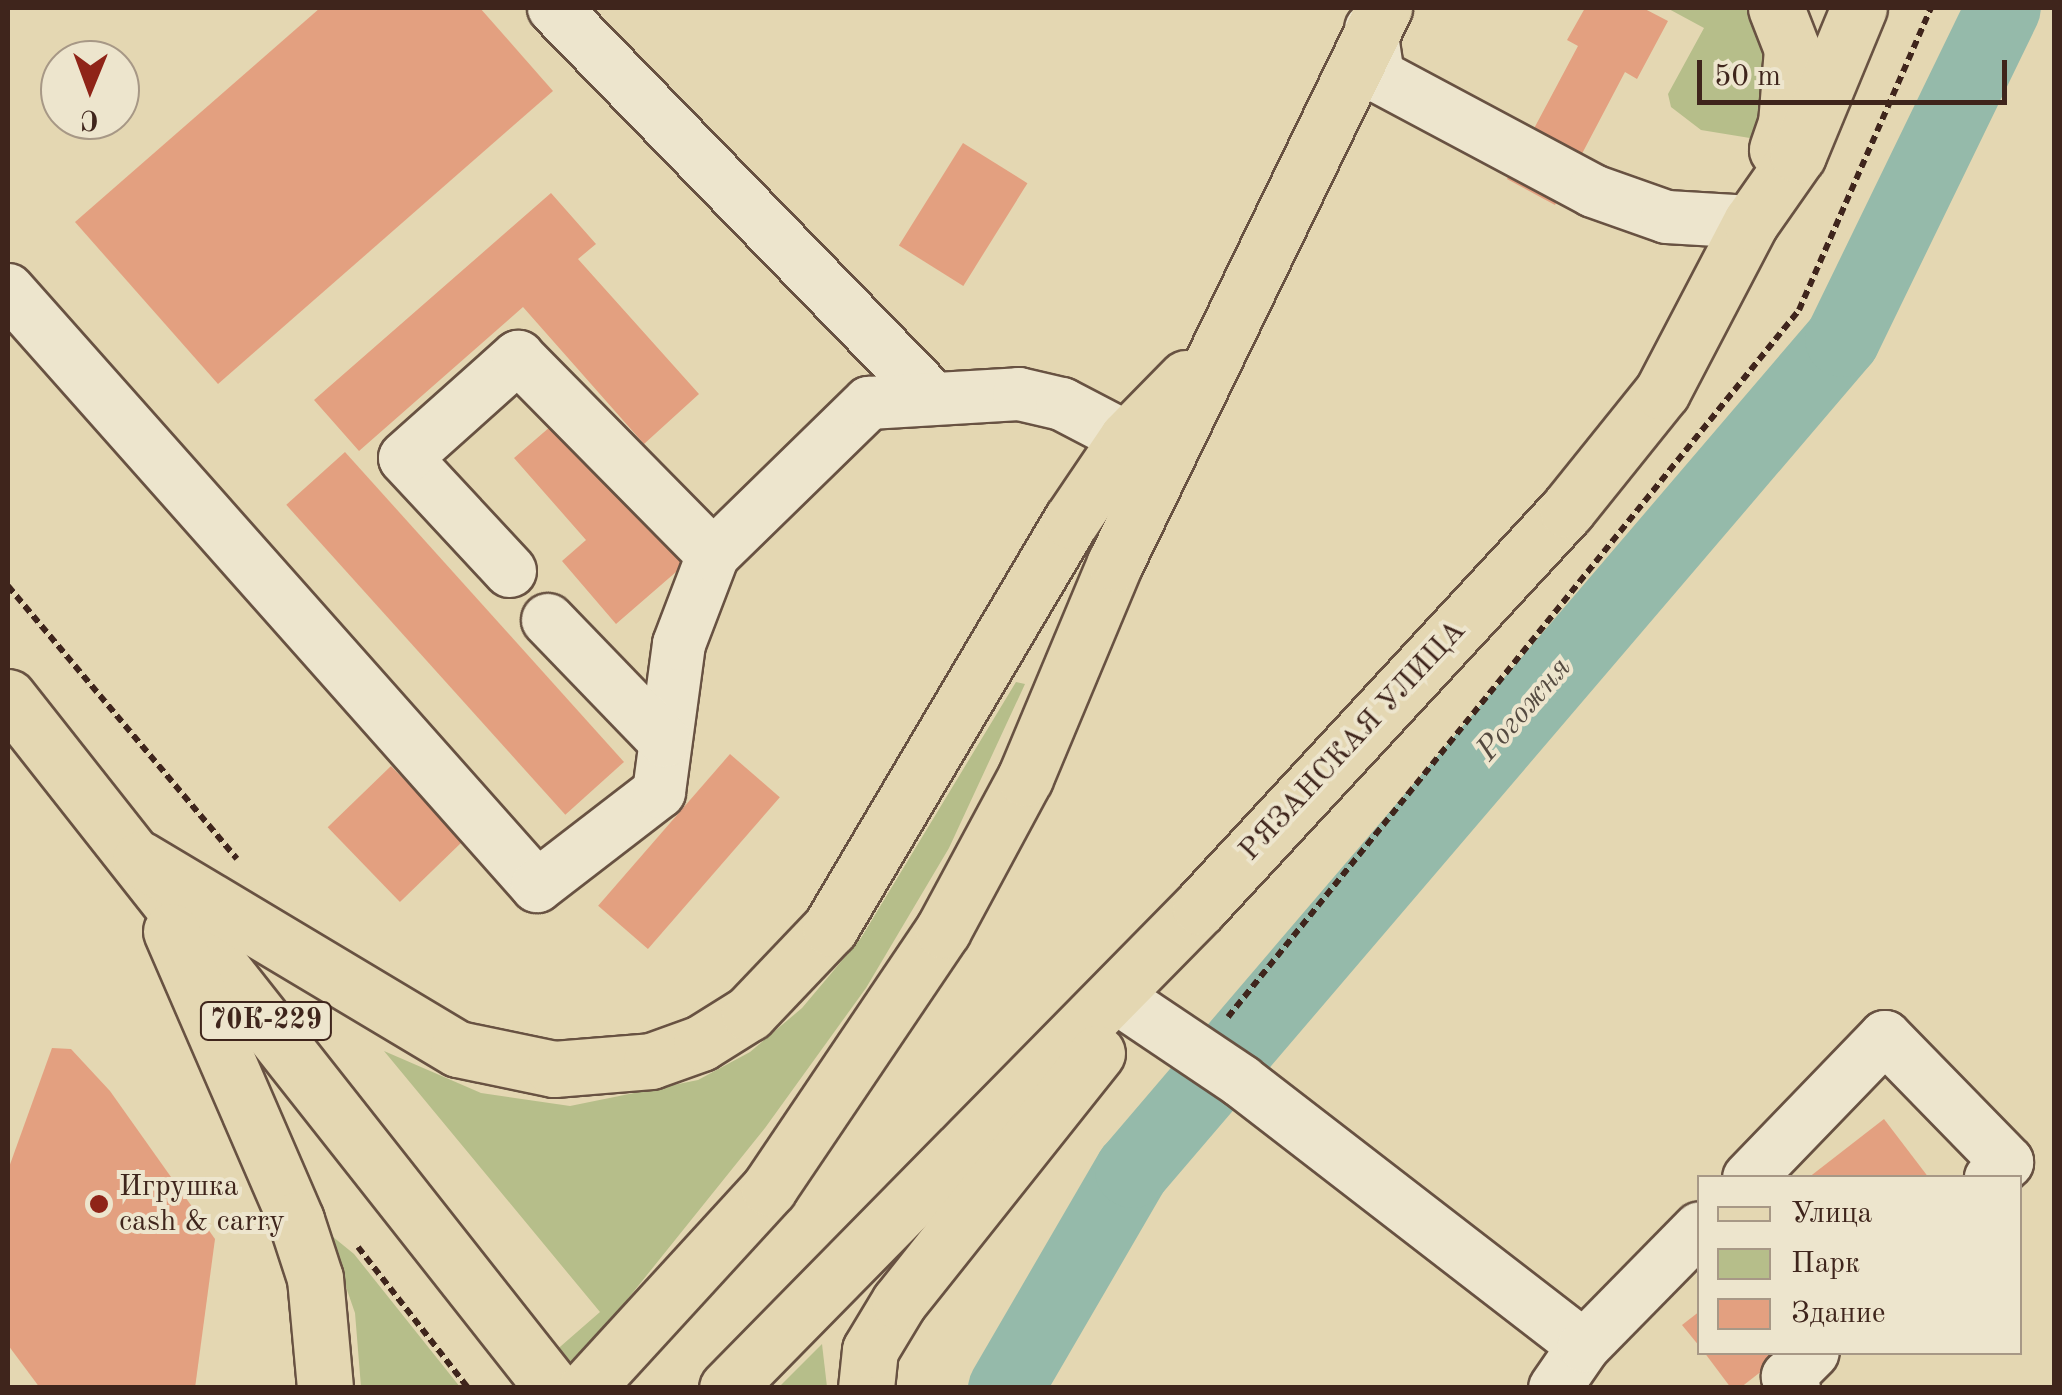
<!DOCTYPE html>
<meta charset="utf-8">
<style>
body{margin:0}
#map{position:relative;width:2062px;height:1395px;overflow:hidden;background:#e4d7b2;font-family:"Old Standard TT",serif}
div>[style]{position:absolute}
.green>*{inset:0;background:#b6be8a}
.river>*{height:75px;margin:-37.5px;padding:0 37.5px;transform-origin:37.5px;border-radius:37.5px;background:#95baaa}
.building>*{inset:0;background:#e3a080;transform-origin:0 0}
.path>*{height:6px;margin-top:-3px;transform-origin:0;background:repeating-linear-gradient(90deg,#3f251c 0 8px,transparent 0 13px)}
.roads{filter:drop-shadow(2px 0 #685242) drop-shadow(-2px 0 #685242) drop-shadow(0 2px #685242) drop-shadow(0 -2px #685242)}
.minor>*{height:52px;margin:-26px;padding:0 26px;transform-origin:26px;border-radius:26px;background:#ede5cd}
.major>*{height:55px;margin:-27.5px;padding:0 27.5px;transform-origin:27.5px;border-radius:27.5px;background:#e4d7b2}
.dots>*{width:28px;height:28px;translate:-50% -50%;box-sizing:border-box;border:5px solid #ede5cd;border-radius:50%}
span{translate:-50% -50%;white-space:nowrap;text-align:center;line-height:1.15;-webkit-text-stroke:8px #ede5cd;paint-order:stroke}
.shield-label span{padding:2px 8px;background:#ede5cd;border:2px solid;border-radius:8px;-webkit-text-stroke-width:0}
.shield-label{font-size:28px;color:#3f251c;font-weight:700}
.street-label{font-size:30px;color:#3f251c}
.poi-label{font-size:30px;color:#3f251c}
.left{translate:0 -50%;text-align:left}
.water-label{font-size:32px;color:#544a40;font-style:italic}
.frame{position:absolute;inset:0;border:10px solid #3f251c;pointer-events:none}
.legend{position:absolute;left:1697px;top:1175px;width:325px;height:180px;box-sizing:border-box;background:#ede5cd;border:2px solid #a79886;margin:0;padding:12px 18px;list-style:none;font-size:30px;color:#3f251c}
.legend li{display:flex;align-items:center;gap:20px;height:50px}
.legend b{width:50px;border:2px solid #a79886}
.north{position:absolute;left:40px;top:40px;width:100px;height:100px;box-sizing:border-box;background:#ede5cd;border:2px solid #a79886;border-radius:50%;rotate:181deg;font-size:28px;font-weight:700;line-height:40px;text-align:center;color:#3f251c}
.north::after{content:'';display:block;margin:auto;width:35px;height:45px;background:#8f2418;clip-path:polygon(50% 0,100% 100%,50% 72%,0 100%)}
.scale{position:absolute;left:1697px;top:60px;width:310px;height:45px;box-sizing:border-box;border:5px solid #3f251c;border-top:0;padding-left:12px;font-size:30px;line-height:35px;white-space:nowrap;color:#3f251c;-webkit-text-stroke:8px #ede5cd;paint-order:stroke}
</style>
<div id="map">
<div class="green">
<i style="clip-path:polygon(1667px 8px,1746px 8px,1757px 23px,1769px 44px,1756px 139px,1701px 130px,1671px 107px,1668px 94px,1704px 28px)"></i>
<i style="clip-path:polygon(1016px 682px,1025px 684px,949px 848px,866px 988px,765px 1128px,610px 1321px,545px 1387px,514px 1387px,600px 1312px,384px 1051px,481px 1093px,570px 1106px,698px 1080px,750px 1052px,802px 1008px,861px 938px)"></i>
<i style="clip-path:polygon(327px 1232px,354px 1254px,460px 1387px,361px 1387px,355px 1313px)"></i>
<i style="clip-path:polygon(822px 1344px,827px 1387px,779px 1387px)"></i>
</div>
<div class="river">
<i style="left:1005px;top:1388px;width:252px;rotate:-59.8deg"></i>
<i style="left:1132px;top:1170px;width:1093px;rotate:-49.49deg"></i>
<i style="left:1842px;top:339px;width:368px;rotate:-64.1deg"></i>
</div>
<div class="building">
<i style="clip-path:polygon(320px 8px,480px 8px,553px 91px,218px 384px,75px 222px)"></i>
<i style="clip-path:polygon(1585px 8px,1643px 8px,1668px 21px,1637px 79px,1625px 72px,1555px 205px,1507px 179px,1578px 46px,1567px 40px)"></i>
<i style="left:963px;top:143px;width:76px;height:121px;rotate:32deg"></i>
<i style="clip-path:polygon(551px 193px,596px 244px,578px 259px,699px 394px,644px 444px,523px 307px,359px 451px,314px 400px)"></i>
<i style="clip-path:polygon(565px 414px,691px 559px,616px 624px,562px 561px,586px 540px,514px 458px)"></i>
<i style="left:345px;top:452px;width:417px;height:79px;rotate:48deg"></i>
<i style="left:730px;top:754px;width:66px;height:201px;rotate:41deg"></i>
<i style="left:391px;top:766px;width:104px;height:88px;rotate:46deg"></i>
<i style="clip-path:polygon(52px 1048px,71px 1049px,110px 1091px,215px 1239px,195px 1388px,40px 1388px,8px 1345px,8px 1170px)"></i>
<i style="clip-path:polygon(1884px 1119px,1929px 1178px,1808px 1178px)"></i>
<i style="clip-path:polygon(1700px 1311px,1700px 1347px,1682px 1325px)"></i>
<i style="clip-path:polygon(1704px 1352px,1786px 1352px,1740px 1388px,1731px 1388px)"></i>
</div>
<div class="path">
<i style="left:8px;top:586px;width:356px;rotate:50deg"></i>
<i style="left:1228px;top:1017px;width:909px;rotate:-51.07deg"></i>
<i style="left:1799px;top:310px;width:330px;rotate:-66.4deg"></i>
<i style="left:358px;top:1247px;width:179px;rotate:52deg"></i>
</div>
<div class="roads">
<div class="minor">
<i style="left:554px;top:8px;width:540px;rotate:45.83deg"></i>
<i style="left:1371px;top:29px;width:48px;rotate:81.5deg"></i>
<i style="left:1378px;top:76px;width:244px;rotate:28.1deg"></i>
<i style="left:1593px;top:191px;width:78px;rotate:19.4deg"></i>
<i style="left:1667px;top:217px;width:84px;rotate:3.4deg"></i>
<i style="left:8px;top:290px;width:797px;rotate:48.41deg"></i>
<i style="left:537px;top:886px;width:154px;rotate:-37.6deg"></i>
<i style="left:659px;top:792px;width:149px;rotate:-82.3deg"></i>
<i style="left:679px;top:644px;width:95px;rotate:-69.1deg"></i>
<i style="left:713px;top:555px;width:218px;rotate:-44.3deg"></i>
<i style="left:869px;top:403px;width:150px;rotate:-3.4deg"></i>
<i style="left:1019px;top:394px;width:44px;rotate:13.1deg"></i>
<i style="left:1062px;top:404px;width:73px;rotate:27.6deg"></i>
<i style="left:510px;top:571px;width:154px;rotate:-132.9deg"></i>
<i style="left:405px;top:458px;width:152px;rotate:-41.8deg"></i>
<i style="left:518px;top:357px;width:278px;rotate:45.4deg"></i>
<i style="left:548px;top:620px;width:168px;rotate:46deg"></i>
<i style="left:1134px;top:1009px;width:129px;rotate:33.9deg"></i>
<i style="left:1241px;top:1081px;width:433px;rotate:37.7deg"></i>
<i style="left:1584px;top:1346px;width:51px;rotate:124.6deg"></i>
<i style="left:1749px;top:1178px;width:196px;rotate:-46deg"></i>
<i style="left:1885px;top:1037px;width:175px;rotate:45.7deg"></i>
<i style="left:2007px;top:1162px;width:23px;rotate:135deg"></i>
<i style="left:1584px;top:1346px;width:165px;rotate:-45.5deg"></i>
<i style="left:1794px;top:1388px;width:13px;rotate:-119deg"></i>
<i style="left:1788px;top:1377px;width:35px;rotate:-45deg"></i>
</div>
<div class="major">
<i style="left:1776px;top:8px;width:44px;rotate:68.7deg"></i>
<i style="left:1792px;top:49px;width:74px;rotate:94.6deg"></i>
<i style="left:1786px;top:123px;width:28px;rotate:109deg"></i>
<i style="left:8px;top:697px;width:880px;rotate:51.74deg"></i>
<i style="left:140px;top:859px;width:370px;rotate:30.9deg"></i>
<i style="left:458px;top:1049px;width:98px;rotate:11.8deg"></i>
<i style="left:554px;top:1069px;width:97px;rotate:-4.7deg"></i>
<i style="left:651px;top:1061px;width:53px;rotate:-19.8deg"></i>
<i style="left:701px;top:1043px;width:57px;rotate:-32deg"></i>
<i style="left:749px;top:1013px;width:117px;rotate:-46.4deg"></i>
<i style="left:830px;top:928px;width:473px;rotate:-59.4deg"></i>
<i style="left:1071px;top:521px;width:100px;rotate:-56deg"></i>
<i style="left:1127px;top:438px;width:84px;rotate:-45.5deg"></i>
<i style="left:171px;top:931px;width:315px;rotate:66.6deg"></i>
<i style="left:296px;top:1220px;width:61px;rotate:71.9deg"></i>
<i style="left:315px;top:1278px;width:110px;rotate:84.8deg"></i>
<i style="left:586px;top:1388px;width:271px;rotate:-47.5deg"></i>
<i style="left:769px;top:1188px;width:311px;rotate:-56deg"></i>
<i style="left:943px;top:930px;width:173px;rotate:-61.7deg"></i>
<i style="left:1025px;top:778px;width:233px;rotate:-67.3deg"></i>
<i style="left:1115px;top:563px;width:617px;rotate:-64.14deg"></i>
<i style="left:727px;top:1388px;width:675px;rotate:-45.48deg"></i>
<i style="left:1200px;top:907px;width:541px;rotate:-47.25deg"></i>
<i style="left:1567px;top:510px;width:151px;rotate:-51.2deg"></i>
<i style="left:1662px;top:392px;width:192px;rotate:-62.4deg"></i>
<i style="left:1751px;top:222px;width:82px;rotate:-55deg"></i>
<i style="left:1798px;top:155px;width:159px;rotate:-67.5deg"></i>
<i style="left:866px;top:1388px;width:38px;rotate:-84deg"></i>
<i style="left:870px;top:1350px;width:56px;rotate:-58.9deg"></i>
<i style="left:899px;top:1302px;width:318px;rotate:-51.5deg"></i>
</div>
</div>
<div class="dots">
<i style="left:99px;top:1204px;background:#8f2418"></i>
</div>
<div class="shield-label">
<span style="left:266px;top:1021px">70К-229</span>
</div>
<div class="street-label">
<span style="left:1353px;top:741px;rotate:-47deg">РЯЗАНСКАЯ УЛИЦА</span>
</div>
<div class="poi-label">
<span class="left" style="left:119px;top:1204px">Игрушка<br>cash &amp; carry</span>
</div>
<div class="water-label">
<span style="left:1525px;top:710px;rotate:-49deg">Рогожня</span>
</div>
<div class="frame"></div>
<ul class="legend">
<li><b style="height:12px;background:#e4d7b2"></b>Улица</li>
<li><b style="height:28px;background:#b6be8a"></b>Парк</li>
<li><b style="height:28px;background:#e3a080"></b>Здание</li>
</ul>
<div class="north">С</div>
<div class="scale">50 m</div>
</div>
